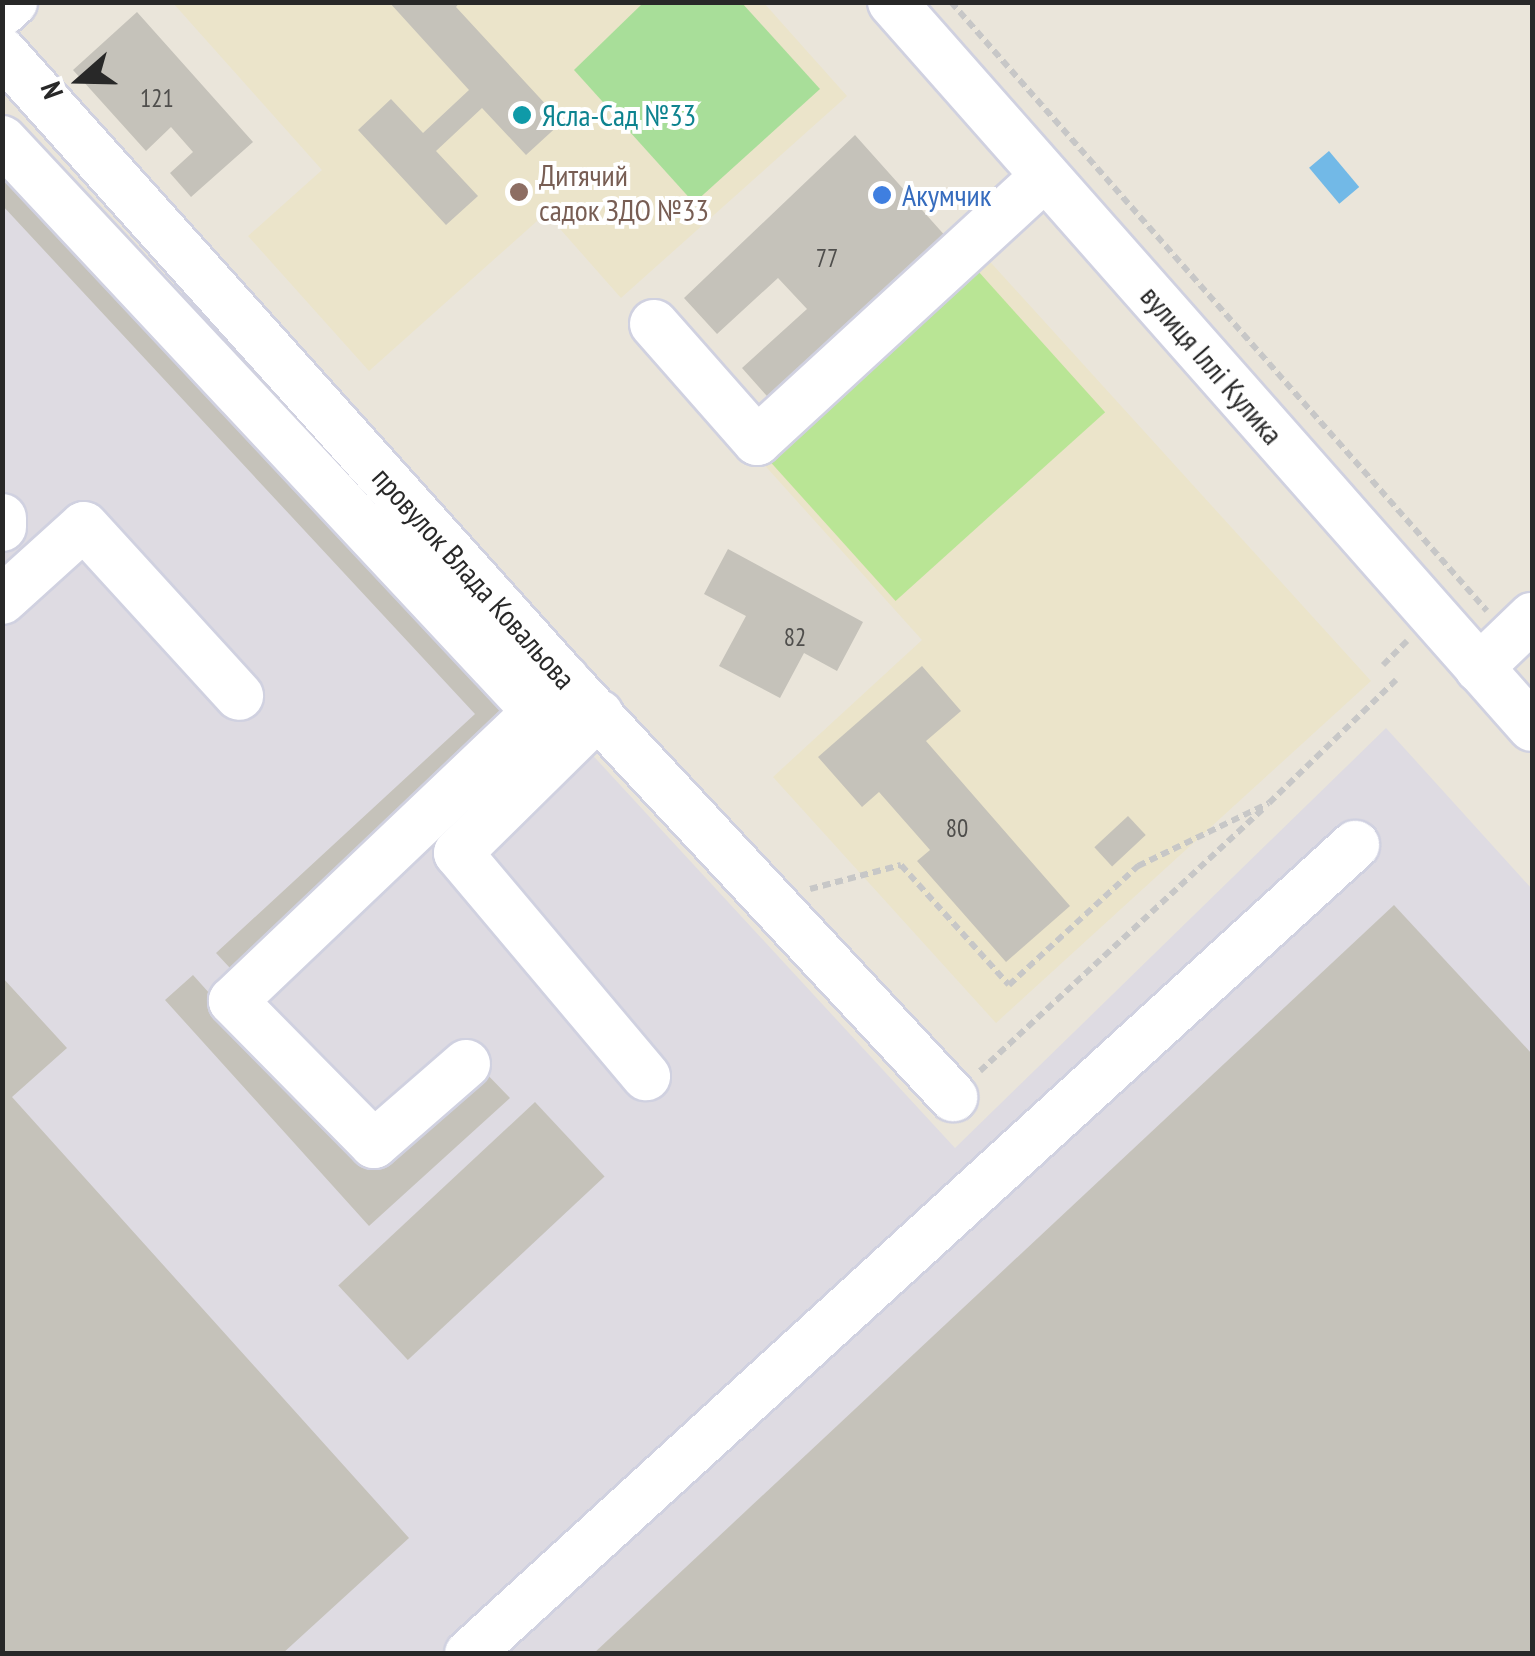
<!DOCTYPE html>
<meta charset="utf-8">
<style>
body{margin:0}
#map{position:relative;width:1535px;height:1656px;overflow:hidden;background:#eae5da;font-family:"PT Sans Narrow",sans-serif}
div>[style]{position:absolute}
.industrial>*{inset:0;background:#dedbe2}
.education>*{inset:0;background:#ebe4ca}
.green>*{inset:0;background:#a8de99}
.pitch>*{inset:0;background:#b9e595;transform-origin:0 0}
.water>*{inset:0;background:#72b9e7;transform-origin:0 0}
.building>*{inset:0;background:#c5c2ba;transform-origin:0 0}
.path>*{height:6px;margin-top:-3px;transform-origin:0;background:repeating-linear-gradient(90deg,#c7c7c7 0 8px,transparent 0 13px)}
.roads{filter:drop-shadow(2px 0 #d0d1e0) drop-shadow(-2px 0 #d0d1e0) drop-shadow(0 2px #d0d1e0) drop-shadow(0 -2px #d0d1e0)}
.minor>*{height:48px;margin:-24px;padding:0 24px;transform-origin:24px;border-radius:24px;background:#fff}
.dots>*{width:28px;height:28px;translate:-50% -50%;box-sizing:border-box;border:5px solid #fff;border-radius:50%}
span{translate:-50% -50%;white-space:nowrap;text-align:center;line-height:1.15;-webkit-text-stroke:8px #fff;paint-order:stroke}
.number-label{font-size:25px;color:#4f4e4c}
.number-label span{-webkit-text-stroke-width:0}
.culture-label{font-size:30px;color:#0d838f}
.left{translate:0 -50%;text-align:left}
.education-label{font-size:30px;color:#785e54}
.shop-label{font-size:30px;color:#366cbe}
.street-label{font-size:30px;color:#282828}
.frame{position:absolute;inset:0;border:5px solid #282828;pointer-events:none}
.north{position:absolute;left:30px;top:30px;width:100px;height:100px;-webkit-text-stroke:8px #fff;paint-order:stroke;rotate:250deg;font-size:28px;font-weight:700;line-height:40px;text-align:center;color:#282828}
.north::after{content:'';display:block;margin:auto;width:35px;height:45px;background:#282828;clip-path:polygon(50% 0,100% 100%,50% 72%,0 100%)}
</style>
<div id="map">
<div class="industrial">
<i style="clip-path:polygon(2px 115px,955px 1148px,1386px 728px,1532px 889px,1532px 1653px,3px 1653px)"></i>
</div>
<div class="education">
<i style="clip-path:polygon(173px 3px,764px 3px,847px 96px,621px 298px,546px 213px,369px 371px,248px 236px,322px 170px)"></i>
<i style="clip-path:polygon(983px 254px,1371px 681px,996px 1023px,773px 777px,922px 640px,759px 459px)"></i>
</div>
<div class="green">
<i style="clip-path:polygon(643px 3px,742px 3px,820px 89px,694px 203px,574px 70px)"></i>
</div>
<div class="pitch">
<i style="left:978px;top:271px;width:190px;height:282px;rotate:48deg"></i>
</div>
<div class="water">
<i style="left:1329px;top:151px;width:47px;height:26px;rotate:50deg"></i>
</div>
<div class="building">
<i style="clip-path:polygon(389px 2px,460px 2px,456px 7px,562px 122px,526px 155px,482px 108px,436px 151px,478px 196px,446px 225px,358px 130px,391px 99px,423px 133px,469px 90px)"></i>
<i style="clip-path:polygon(137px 12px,253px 142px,191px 197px,170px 173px,193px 152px,171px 127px,146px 151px,73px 70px)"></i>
<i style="clip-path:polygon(855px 135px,948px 239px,775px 405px,742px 368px,807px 309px,778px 278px,717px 334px,684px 298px)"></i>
<i style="clip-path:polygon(2px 165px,516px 724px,244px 983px,216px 953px,475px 714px,2px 205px)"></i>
<i style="clip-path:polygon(728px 549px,863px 622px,837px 671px,804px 653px,780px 698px,719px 666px,746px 616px,704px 594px)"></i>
<i style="clip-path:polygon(922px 666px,961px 711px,926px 741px,1070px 906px,1006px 962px,917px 861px,930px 850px,879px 792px,862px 807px,818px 757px)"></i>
<i style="left:1128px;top:816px;width:26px;height:46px;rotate:47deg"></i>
<i style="clip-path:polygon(1394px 905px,1532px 1054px,1532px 1654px,593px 1654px)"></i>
<i style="clip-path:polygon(193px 975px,368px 1170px,480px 1067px,510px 1098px,369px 1226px,165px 1000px)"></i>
<i style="clip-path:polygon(2px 977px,67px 1048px,12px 1097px,409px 1538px,282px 1654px,2px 1654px)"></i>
<i style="left:535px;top:1102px;width:102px;height:269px;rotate:47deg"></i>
</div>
<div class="path">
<i style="left:951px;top:2px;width:811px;rotate:48.65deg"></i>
<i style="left:1383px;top:665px;width:34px;rotate:-45deg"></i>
<i style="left:810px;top:889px;width:94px;rotate:-14.8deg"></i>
<i style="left:901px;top:865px;width:161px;rotate:48deg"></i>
<i style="left:1009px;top:985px;width:176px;rotate:-42.7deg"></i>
<i style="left:1138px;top:866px;width:145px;rotate:-25.7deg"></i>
<i style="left:1269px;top:803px;width:177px;rotate:-44.1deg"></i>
<i style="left:980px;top:1071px;width:387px;rotate:-42.8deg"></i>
</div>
<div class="roads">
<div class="minor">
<i style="left:892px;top:2px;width:967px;rotate:48.56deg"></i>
<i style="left:2px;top:12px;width:15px;rotate:-42deg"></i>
<i style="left:2px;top:52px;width:843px;rotate:48.12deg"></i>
<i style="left:565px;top:680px;width:570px;rotate:47.06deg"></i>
<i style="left:2px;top:140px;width:783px;rotate:46.91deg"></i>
<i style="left:537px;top:712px;width:43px;rotate:-48.8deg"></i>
<i style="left:654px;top:324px;width:156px;rotate:48.6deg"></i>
<i style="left:757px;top:441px;width:391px;rotate:-42.6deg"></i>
<i style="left:2px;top:518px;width:9px;rotate:90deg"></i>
<i style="left:2px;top:600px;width:110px;rotate:-42.1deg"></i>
<i style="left:84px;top:526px;width:230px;rotate:47.6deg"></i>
<i style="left:1479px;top:668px;width:74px;rotate:-43.9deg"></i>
<i style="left:599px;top:714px;width:198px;rotate:135.4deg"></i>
<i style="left:458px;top:853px;width:292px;rotate:49.9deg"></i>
<i style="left:466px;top:1064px;width:122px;rotate:139deg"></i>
<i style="left:374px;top:1144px;width:201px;rotate:-134.6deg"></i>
<i style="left:233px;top:1001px;width:419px;rotate:-43.6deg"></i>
<i style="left:469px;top:1654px;width:1200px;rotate:-42.4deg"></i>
</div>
</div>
<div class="dots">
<i style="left:522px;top:115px;background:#0f9aa8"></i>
<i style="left:519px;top:192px;background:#8d6e63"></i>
<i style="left:882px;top:195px;background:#3f7fe0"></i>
</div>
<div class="number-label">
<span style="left:157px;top:98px">121</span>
<span style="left:827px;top:258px">77</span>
<span style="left:795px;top:637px">82</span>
<span style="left:957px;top:828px">80</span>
</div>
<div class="culture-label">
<span class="left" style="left:542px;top:115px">Ясла-Сад №33</span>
</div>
<div class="education-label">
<span class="left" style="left:539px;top:192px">Дитячий<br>садок ЗДО №33</span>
</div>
<div class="shop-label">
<span class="left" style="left:902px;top:195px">Акумчик</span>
</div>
<div class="street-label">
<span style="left:1212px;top:365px;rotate:49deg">вулиця Іллі Кулика</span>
<span style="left:474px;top:578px;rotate:48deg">провулок Влада Ковальова</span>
</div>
<div class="frame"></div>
<div class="north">N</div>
</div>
